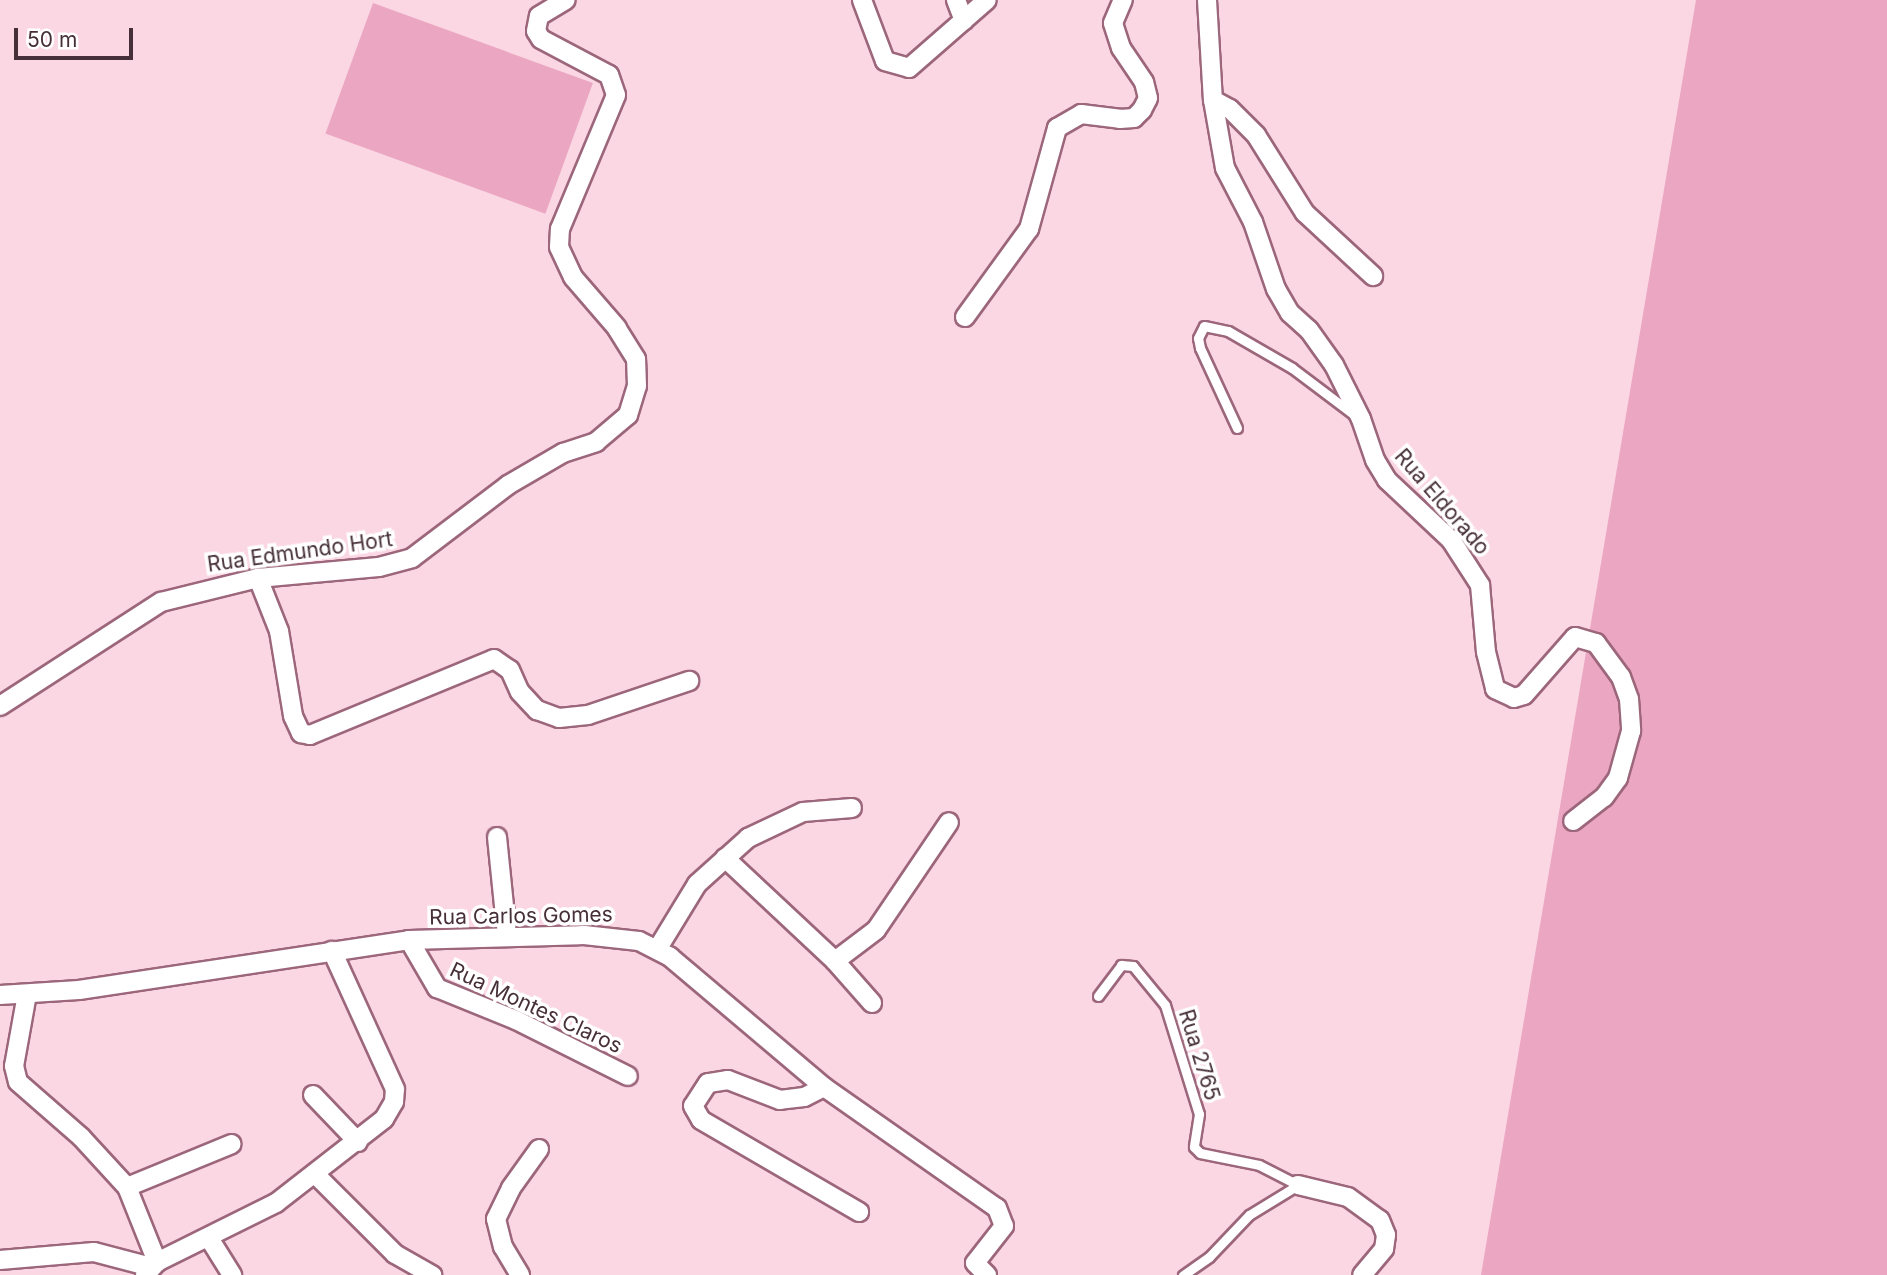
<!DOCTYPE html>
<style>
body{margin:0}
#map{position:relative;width:1887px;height:1275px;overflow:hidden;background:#fbd6e3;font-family:Inter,sans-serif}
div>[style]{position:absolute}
.green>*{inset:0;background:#eba6c1;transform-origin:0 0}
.roads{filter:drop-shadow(2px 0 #9c667b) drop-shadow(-2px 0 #9c667b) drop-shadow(0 2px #9c667b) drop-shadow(0 -2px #9c667b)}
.service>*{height:9px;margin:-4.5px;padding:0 4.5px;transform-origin:4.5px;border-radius:4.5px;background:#fff}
.minor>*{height:18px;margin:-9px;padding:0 9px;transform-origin:9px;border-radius:9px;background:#fff}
span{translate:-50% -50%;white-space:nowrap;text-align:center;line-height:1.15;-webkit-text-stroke:7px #fff;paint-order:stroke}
.street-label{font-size:21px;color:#462f38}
.scale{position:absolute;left:14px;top:28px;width:119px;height:32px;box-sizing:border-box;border:4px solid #462f38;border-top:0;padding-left:9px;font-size:21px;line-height:24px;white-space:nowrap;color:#462f38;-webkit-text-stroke:5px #fff;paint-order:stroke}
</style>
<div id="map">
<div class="green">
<i style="clip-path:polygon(1696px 0,1887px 0,1887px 1275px,1481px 1275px)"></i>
<i style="left:373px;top:3px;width:234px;height:139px;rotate:20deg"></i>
</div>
<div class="roads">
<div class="service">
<i style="left:1237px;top:428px;width:88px;rotate:-114.8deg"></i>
<i style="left:1200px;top:348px;width:10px;rotate:-101deg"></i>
<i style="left:1198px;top:338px;width:13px;rotate:-63deg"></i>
<i style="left:1204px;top:326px;width:25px;rotate:12deg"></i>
<i style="left:1228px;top:331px;width:74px;rotate:30deg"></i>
<i style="left:1292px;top:368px;width:81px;rotate:37deg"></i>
<i style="left:1098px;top:996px;width:39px;rotate:-53deg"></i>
<i style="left:1121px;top:965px;width:12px;rotate:5deg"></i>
<i style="left:1133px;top:966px;width:50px;rotate:50.6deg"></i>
<i style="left:1165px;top:1005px;width:114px;rotate:72.7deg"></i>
<i style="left:1199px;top:1114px;width:33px;rotate:99deg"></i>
<i style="left:1194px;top:1147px;width:8px;rotate:45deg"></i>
<i style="left:1200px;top:1153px;width:60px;rotate:11.5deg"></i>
<i style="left:1259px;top:1165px;width:44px;rotate:27.1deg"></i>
<i style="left:1298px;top:1185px;width:57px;rotate:148.5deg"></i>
<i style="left:1249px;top:1215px;width:58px;rotate:133.6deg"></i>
<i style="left:1209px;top:1257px;width:32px;rotate:145deg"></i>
</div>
<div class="minor">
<i style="left:862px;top:0;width:65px;rotate:69.3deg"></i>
<i style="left:885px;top:61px;width:25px;rotate:16deg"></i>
<i style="left:909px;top:68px;width:103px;rotate:-41.1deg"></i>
<i style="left:956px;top:0;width:22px;rotate:69deg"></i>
<i style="left:1207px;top:0;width:100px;rotate:86.6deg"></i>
<i style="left:1213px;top:100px;width:69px;rotate:80deg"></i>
<i style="left:1225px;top:168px;width:61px;rotate:62.6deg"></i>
<i style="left:1253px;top:222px;width:71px;rotate:71.1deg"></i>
<i style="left:1276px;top:289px;width:28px;rotate:60deg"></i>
<i style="left:1290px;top:313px;width:25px;rotate:42deg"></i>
<i style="left:1309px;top:330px;width:43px;rotate:54.5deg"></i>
<i style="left:1334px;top:365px;width:60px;rotate:63.4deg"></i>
<i style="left:1361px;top:419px;width:43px;rotate:71.1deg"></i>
<i style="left:1375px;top:460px;width:23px;rotate:59deg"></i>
<i style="left:1387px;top:480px;width:88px;rotate:43.2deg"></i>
<i style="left:1451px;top:540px;width:54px;rotate:57.2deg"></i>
<i style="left:1480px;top:585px;width:67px;rotate:84.9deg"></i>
<i style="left:1486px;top:652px;width:38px;rotate:76deg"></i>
<i style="left:1495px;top:689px;width:21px;rotate:25deg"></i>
<i style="left:1514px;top:698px;width:10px;rotate:-17deg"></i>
<i style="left:1524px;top:695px;width:77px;rotate:-48.7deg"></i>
<i style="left:1575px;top:637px;width:22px;rotate:16deg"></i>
<i style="left:1596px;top:643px;width:42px;rotate:53.7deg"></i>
<i style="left:1621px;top:677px;width:23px;rotate:70deg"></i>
<i style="left:1629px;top:699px;width:32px;rotate:86deg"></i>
<i style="left:1631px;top:731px;width:49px;rotate:105.5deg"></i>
<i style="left:1618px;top:778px;width:24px;rotate:126deg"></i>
<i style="left:1604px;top:797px;width:39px;rotate:142deg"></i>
<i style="left:1213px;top:100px;width:19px;rotate:28deg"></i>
<i style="left:1230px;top:109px;width:37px;rotate:45deg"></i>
<i style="left:1256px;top:135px;width:92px;rotate:57.9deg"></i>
<i style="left:1305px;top:213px;width:93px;rotate:42.8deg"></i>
<i style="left:965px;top:317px;width:109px;rotate:-54deg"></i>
<i style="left:1029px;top:229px;width:105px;rotate:-74.5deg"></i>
<i style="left:1057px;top:128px;width:28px;rotate:-30deg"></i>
<i style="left:1081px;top:114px;width:39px;rotate:7deg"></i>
<i style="left:1120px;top:119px;width:14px;rotate:-4deg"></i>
<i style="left:1134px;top:118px;width:11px;rotate:-45deg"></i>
<i style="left:1142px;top:110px;width:13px;rotate:-63deg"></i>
<i style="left:1148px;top:98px;width:16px;rotate:-104deg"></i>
<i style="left:1144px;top:82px;width:41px;rotate:-124.1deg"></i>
<i style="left:1121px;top:48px;width:26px;rotate:-108deg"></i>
<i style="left:1113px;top:23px;width:25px;rotate:-67deg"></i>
<i style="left:258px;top:578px;width:57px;rotate:68.4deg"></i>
<i style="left:279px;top:631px;width:86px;rotate:80.6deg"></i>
<i style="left:293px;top:716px;width:19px;rotate:65deg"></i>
<i style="left:301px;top:733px;width:9px;rotate:13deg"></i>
<i style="left:310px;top:735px;width:199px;rotate:-22.4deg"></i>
<i style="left:494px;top:659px;width:19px;rotate:35deg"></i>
<i style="left:510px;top:670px;width:24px;rotate:66deg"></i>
<i style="left:520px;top:692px;width:25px;rotate:47deg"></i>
<i style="left:537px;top:710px;width:23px;rotate:20deg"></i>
<i style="left:559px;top:718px;width:29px;rotate:-6deg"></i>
<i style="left:588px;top:715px;width:107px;rotate:-18.6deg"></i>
<i style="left:0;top:706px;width:192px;rotate:-32.9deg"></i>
<i style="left:161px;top:602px;width:100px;rotate:-13.9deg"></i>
<i style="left:258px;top:578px;width:121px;rotate:-5.2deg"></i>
<i style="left:379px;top:567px;width:34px;rotate:-15deg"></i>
<i style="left:412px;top:558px;width:121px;rotate:-37.2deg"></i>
<i style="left:508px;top:485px;width:64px;rotate:-30.2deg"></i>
<i style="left:563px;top:453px;width:35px;rotate:-18deg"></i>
<i style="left:596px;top:442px;width:42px;rotate:-40.2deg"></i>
<i style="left:628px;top:415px;width:30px;rotate:-73deg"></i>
<i style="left:637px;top:386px;width:27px;rotate:-92deg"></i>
<i style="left:636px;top:359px;width:36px;rotate:-122deg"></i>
<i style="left:617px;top:328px;width:67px;rotate:-130.8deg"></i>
<i style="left:573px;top:277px;width:33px;rotate:-115deg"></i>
<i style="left:559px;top:247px;width:18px;rotate:-87deg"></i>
<i style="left:560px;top:229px;width:145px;rotate:-67.3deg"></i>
<i style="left:616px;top:95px;width:21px;rotate:-109deg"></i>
<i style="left:609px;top:75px;width:77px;rotate:-152.1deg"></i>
<i style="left:541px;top:39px;width:9px;rotate:-122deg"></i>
<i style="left:536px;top:31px;width:15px;rotate:-79deg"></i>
<i style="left:539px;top:16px;width:31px;rotate:-31deg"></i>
<i style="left:497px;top:837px;width:99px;rotate:84.2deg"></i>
<i style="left:725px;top:858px;width:151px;rotate:43.1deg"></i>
<i style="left:835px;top:961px;width:56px;rotate:48.6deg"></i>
<i style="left:409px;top:940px;width:56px;rotate:59.7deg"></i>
<i style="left:437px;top:988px;width:85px;rotate:22.1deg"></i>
<i style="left:516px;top:1020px;width:125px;rotate:26.6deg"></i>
<i style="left:658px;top:948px;width:75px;rotate:-58.6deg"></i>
<i style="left:697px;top:884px;width:69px;rotate:-42deg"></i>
<i style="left:748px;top:838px;width:61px;rotate:-25.3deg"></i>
<i style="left:803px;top:812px;width:49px;rotate:-4.7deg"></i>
<i style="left:835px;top:961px;width:51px;rotate:-37.1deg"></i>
<i style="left:876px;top:930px;width:130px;rotate:-55.9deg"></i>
<i style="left:27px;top:994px;width:73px;rotate:100.2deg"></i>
<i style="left:14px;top:1066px;width:16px;rotate:76deg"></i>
<i style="left:18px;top:1082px;width:84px;rotate:41.1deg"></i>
<i style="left:81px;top:1137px;width:68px;rotate:47.4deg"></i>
<i style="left:127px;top:1187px;width:81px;rotate:68.2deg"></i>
<i style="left:0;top:995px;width:79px;rotate:-3.6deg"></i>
<i style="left:79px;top:990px;width:334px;rotate:-8.6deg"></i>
<i style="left:409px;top:940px;width:175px;rotate:-1.6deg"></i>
<i style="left:584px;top:935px;width:55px;rotate:6.2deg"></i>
<i style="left:639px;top:941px;width:35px;rotate:27deg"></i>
<i style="left:670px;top:957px;width:202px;rotate:40.2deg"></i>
<i style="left:824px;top:1087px;width:211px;rotate:35deg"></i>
<i style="left:997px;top:1208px;width:19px;rotate:69deg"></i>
<i style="left:1004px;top:1226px;width:47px;rotate:128.1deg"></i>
<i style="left:975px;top:1263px;width:17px;rotate:45deg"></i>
<i style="left:824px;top:1087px;width:22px;rotate:153deg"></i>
<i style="left:804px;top:1097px;width:24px;rotate:173deg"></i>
<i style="left:780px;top:1100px;width:56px;rotate:-159deg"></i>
<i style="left:728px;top:1080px;width:20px;rotate:171deg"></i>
<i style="left:708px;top:1083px;width:27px;rotate:123deg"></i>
<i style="left:693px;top:1106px;width:16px;rotate:60deg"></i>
<i style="left:701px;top:1120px;width:183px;rotate:30.2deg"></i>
<i style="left:313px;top:1095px;width:65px;rotate:46.2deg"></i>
<i style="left:315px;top:1174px;width:113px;rotate:45deg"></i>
<i style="left:395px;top:1254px;width:43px;rotate:29.6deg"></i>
<i style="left:1298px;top:1185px;width:51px;rotate:13.5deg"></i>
<i style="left:1348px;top:1197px;width:39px;rotate:36deg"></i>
<i style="left:1380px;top:1220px;width:16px;rotate:68deg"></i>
<i style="left:1386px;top:1235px;width:14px;rotate:98deg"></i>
<i style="left:1384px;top:1249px;width:34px;rotate:130deg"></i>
<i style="left:127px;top:1187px;width:113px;rotate:-22.3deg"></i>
<i style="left:209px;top:1238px;width:44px;rotate:58.1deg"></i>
<i style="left:0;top:1260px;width:94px;rotate:-4.9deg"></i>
<i style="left:94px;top:1252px;width:59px;rotate:14.7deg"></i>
<i style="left:145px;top:1275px;width:18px;rotate:-47deg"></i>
<i style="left:157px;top:1262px;width:133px;rotate:-26.4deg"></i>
<i style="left:276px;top:1203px;width:137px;rotate:-37.9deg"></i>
<i style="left:384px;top:1119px;width:20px;rotate:-60deg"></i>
<i style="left:394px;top:1102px;width:13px;rotate:-86deg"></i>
<i style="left:395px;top:1089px;width:152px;rotate:-114.5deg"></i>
<i style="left:520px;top:1275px;width:33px;rotate:-121deg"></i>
<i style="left:503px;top:1247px;width:29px;rotate:-104deg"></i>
<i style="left:496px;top:1219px;width:34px;rotate:-64deg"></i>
<i style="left:511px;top:1188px;width:48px;rotate:-54.3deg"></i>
</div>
</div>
<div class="street-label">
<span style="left:1442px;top:502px;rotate:49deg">Rua Eldorado</span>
<span style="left:300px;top:552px;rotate:-8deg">Rua Edmundo Hort</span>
<span style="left:521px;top:916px;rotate:-1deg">Rua Carlos Gomes</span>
<span style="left:536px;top:1008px;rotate:25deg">Rua Montes Claros</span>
<span style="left:1199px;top:1055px;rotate:73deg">Rua 2765</span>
</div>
<div class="scale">50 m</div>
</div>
